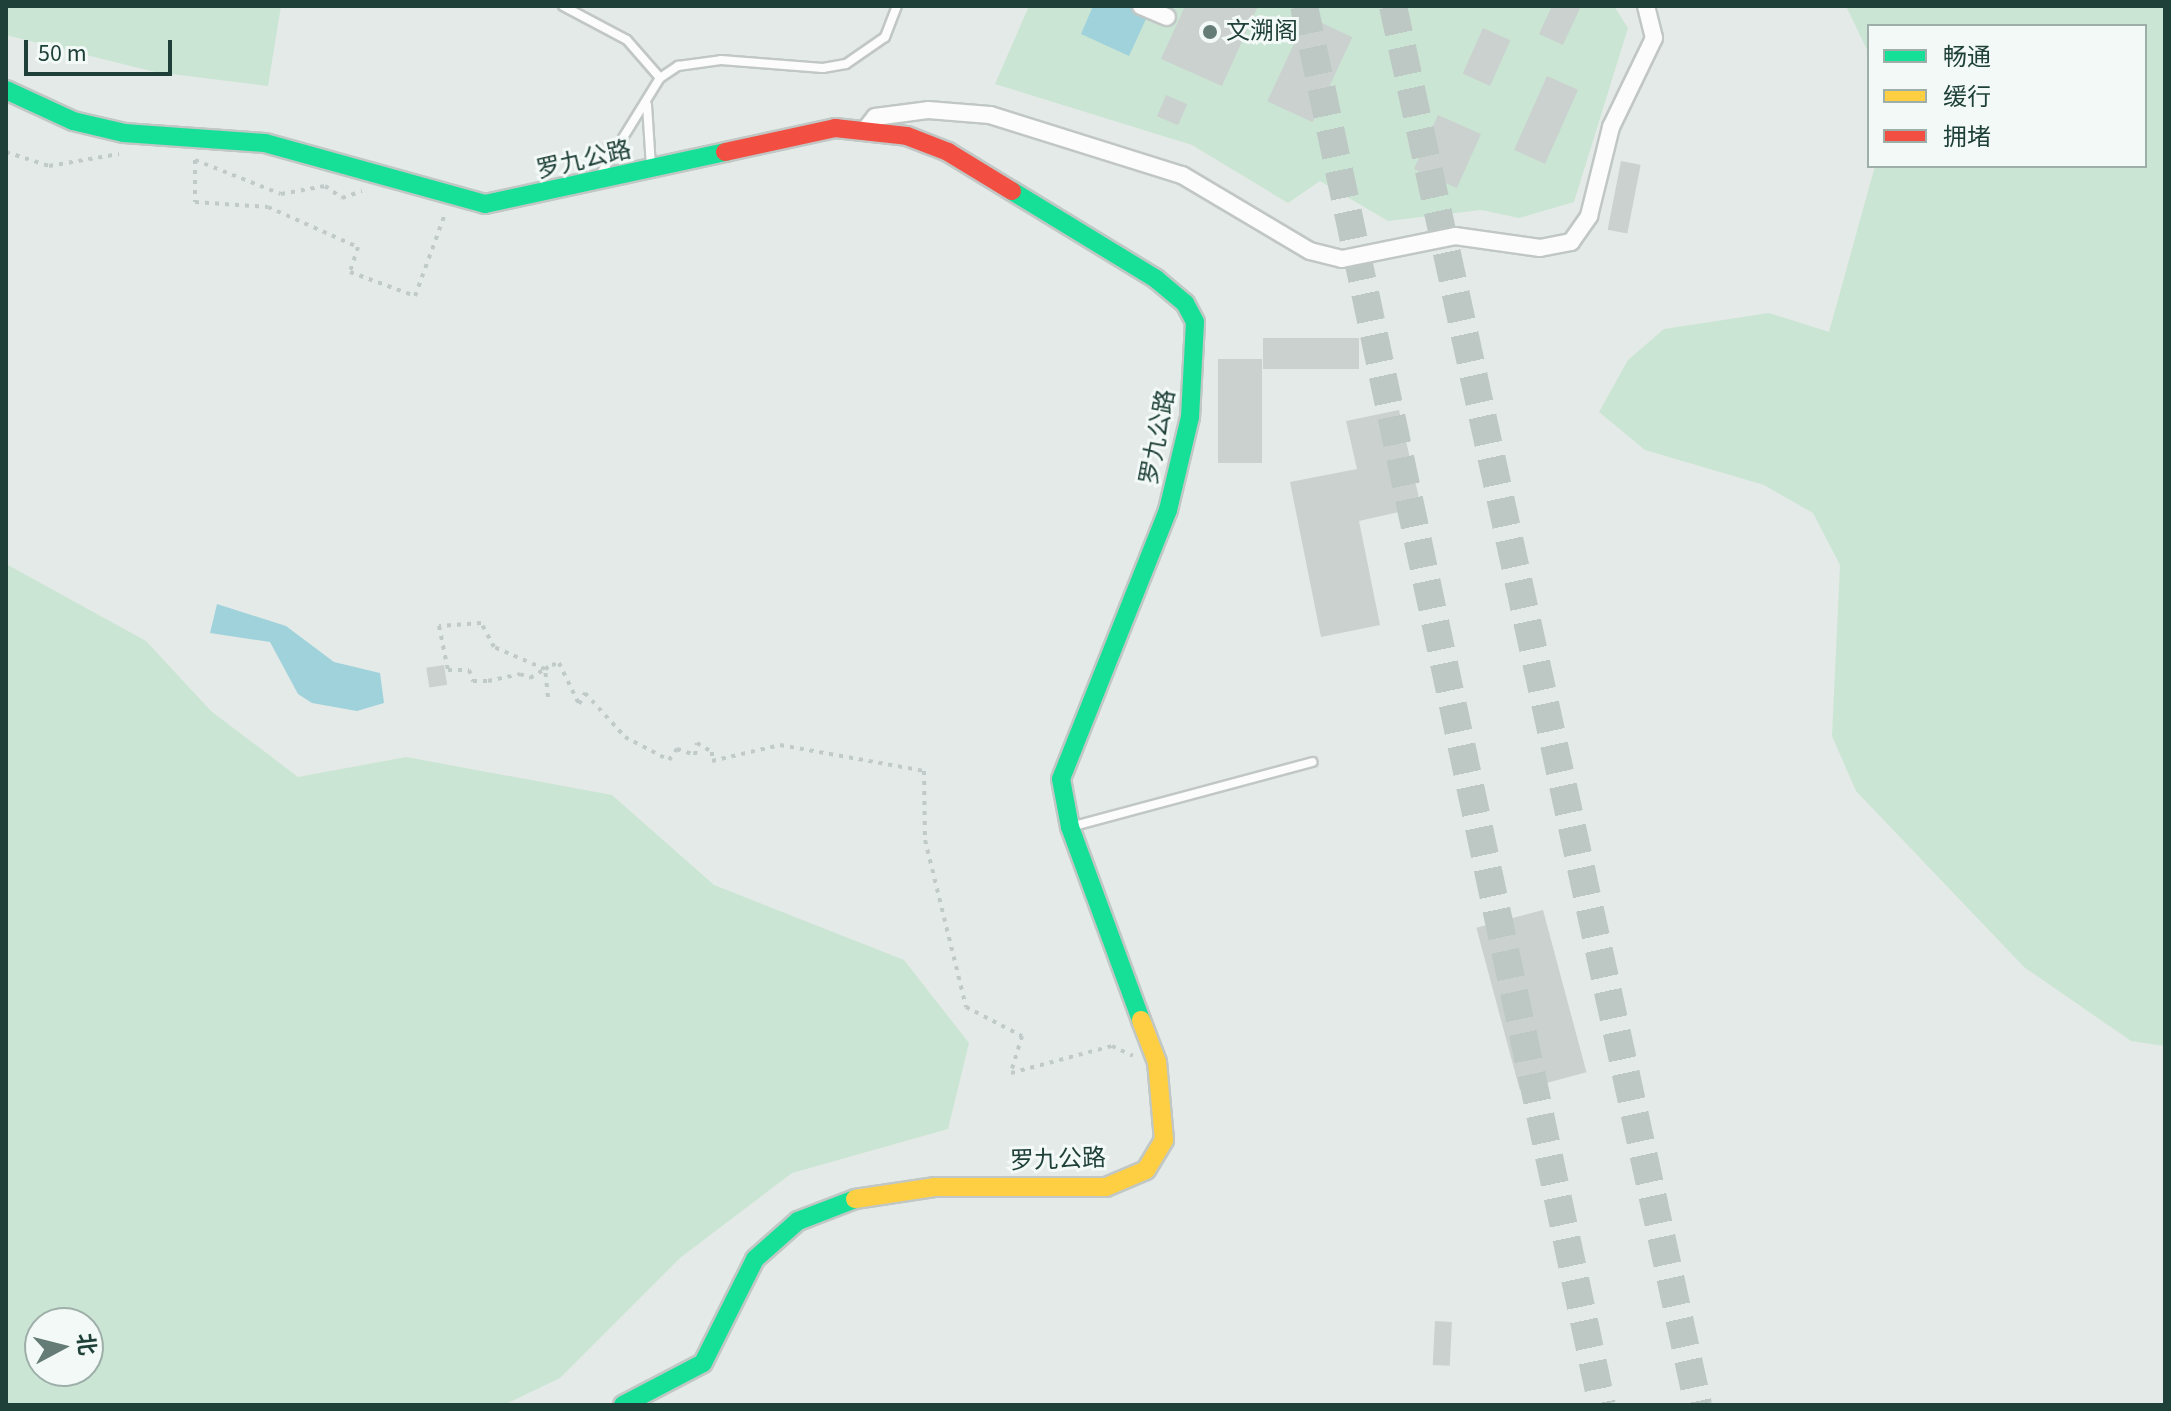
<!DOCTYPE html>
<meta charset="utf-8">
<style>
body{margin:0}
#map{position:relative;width:2171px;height:1411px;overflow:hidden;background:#e4eae7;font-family:"Source Sans 3","Noto Sans SC",sans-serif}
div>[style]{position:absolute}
.green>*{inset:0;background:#cbe5d4}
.water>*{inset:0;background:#a0d2dc}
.building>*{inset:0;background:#cad1cf;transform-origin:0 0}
.highway-tunnel>*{height:28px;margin-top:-14px;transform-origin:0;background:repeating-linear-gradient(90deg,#bdc8c4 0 28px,transparent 0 42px)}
.path>*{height:4px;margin-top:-2px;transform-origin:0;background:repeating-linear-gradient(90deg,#c0cac8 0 4px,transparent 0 10px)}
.roads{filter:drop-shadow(2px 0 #c1c7c5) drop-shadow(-2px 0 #c1c7c5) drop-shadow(0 2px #c1c7c5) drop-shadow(0 -2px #c1c7c5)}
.lane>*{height:8px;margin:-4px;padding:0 4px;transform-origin:4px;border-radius:4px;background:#fbfcfb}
.street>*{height:16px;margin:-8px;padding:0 8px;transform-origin:8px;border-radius:8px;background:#fbfcfb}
.fast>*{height:18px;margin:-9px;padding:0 9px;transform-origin:9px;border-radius:9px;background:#16e098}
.slow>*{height:18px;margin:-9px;padding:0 9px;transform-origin:9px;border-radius:9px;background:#ffcf43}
.jam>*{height:18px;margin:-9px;padding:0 9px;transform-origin:9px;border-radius:9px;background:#f24e42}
.dots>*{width:22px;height:22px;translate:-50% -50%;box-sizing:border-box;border:4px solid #f2f9f6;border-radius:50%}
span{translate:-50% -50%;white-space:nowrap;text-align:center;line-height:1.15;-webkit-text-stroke:6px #f2f9f6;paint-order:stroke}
.poi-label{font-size:24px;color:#1f4038}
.left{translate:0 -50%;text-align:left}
.street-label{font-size:24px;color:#1f4038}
.frame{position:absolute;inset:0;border:8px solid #1f4038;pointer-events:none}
.legend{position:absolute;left:1867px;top:24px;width:280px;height:144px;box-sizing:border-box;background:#f2f9f6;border:2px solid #9eafaa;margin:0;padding:10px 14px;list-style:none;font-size:24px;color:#1f4038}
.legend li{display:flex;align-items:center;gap:16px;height:40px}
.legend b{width:40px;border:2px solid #9eafaa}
.north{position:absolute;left:24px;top:1307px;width:80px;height:80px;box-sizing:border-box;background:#f2f9f6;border:2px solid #9eafaa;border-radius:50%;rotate:83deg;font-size:22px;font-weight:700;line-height:32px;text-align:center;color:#1f4038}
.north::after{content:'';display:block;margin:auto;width:28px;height:36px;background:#647c75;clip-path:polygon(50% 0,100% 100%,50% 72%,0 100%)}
.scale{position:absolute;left:24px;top:40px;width:148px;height:36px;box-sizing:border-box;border:4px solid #1f4038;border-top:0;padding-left:10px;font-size:24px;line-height:28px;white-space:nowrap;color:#1f4038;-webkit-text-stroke:6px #f2f9f6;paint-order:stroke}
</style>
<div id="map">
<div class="green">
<i style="clip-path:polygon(6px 6px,281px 6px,268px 86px,155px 72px,6px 35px)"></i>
<i style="clip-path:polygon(1029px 6px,1614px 6px,1628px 28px,1574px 202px,1519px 218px,1481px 210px,1388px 221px,1320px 181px,1288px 203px,1192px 145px,995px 84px)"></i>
<i style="clip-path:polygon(1846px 6px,2165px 6px,2165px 1046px,2131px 1041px,2024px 967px,1856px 791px,1832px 736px,1840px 565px,1813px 513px,1764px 485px,1645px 450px,1599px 412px,1628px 360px,1664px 329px,1769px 313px,1829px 332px,1875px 166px,2145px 166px,2145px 26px,1869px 26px,1869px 54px)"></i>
<i style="clip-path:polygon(evenodd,6px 564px,146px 641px,211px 711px,298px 777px,406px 757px,612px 795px,714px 885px,904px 960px,969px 1043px,948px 1129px,792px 1173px,680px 1258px,560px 1378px,504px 1405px,6px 1405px,6px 564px,40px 1323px,88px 1323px,88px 1371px,40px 1371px,40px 1323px)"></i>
</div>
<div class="water">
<i style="clip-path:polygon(1093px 6px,1152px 6px,1129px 56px,1081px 34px)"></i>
<i style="clip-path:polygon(217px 604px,286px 626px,334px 662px,380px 673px,384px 703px,357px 711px,312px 703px,298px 694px,270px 642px,210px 633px)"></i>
</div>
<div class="building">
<i style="clip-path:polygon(1185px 6px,1258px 6px,1222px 86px,1161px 59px)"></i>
<i style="clip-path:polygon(1552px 6px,1581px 6px,1563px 45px,1539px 34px)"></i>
<i style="left:1307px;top:16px;width:50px;height:94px;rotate:25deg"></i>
<i style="left:1483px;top:28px;width:30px;height:50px;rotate:24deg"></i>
<i style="left:1547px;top:76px;width:34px;height:81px;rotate:24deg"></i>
<i style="left:1166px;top:95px;width:23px;height:23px;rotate:23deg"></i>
<i style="left:1438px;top:115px;width:47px;height:59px;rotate:24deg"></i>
<i style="left:1621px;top:161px;width:20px;height:70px;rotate:11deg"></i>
<i style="left:1263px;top:338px;width:96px;height:31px"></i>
<i style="left:1218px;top:359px;width:44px;height:104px"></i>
<i style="clip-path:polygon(1399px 410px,1421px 507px,1359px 521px,1380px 625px,1321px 637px,1290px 482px,1357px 469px,1346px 421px)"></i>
<i style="left:444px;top:665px;width:20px;height:18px;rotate:81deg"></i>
<i style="left:1543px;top:910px;width:168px;height:69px;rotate:75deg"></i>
<i style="left:1435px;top:1321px;width:17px;height:44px;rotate:3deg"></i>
</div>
<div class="highway-tunnel">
<i style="left:1304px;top:6px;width:1430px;rotate:77.98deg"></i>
<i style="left:1393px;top:6px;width:1432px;rotate:77.7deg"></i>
</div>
<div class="path">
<i style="left:6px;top:152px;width:45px;rotate:18deg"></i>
<i style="left:49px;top:166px;width:71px;rotate:-9.7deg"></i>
<i style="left:195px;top:160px;width:42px;rotate:90deg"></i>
<i style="left:195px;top:202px;width:73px;rotate:3.9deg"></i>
<i style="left:268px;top:207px;width:98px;rotate:24deg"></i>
<i style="left:358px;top:247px;width:26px;rotate:108deg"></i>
<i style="left:350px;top:272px;width:69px;rotate:20.3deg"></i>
<i style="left:415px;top:296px;width:87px;rotate:-69.9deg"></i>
<i style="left:195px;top:160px;width:92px;rotate:21.6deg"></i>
<i style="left:281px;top:194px;width:45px;rotate:-10.3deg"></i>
<i style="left:325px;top:186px;width:21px;rotate:35deg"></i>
<i style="left:342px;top:198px;width:21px;rotate:-19deg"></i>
<i style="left:548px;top:697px;width:28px;rotate:-96deg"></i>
<i style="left:545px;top:669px;width:56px;rotate:-156.7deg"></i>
<i style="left:494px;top:647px;width:27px;rotate:-118deg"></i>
<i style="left:481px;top:623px;width:42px;rotate:175.9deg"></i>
<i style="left:439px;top:626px;width:45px;rotate:78.4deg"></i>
<i style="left:448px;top:670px;width:21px"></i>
<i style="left:469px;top:670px;width:12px;rotate:70deg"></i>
<i style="left:473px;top:681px;width:15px"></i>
<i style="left:488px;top:681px;width:33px;rotate:-12deg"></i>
<i style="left:520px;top:674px;width:11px;rotate:22deg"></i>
<i style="left:530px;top:678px;width:17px;rotate:-31deg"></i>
<i style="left:545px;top:669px;width:8px;rotate:-30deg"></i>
<i style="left:552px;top:665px;width:7px;rotate:-16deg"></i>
<i style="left:559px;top:663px;width:46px;rotate:64deg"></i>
<i style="left:579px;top:704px;width:13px;rotate:-61deg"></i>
<i style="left:585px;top:693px;width:59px;rotate:47.7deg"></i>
<i style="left:625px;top:737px;width:50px;rotate:27.6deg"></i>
<i style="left:669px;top:760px;width:14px;rotate:-54deg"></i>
<i style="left:677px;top:749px;width:19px;rotate:18deg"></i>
<i style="left:695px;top:755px;width:12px;rotate:-81deg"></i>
<i style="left:697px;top:743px;width:17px;rotate:31deg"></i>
<i style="left:712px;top:752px;width:9px;rotate:90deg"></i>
<i style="left:712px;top:761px;width:70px;rotate:-13.2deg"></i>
<i style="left:780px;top:745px;width:146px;rotate:10.2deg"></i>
<i style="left:924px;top:771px;width:69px;rotate:89.2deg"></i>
<i style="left:925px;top:840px;width:172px;rotate:76.2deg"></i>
<i style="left:966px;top:1007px;width:63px;rotate:27.4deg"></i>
<i style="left:1022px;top:1036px;width:39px;rotate:107deg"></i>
<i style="left:1011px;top:1073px;width:105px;rotate:-15deg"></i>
<i style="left:1112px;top:1046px;width:23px;rotate:25deg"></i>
</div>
<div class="roads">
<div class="lane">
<i style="left:563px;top:6px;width:72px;rotate:28deg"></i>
<i style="left:627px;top:40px;width:50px;rotate:49deg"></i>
<i style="left:647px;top:105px;width:62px;rotate:86.3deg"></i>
<i style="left:600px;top:175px;width:114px;rotate:-58.3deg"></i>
<i style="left:660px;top:78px;width:22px;rotate:-34deg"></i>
<i style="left:678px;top:66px;width:43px;rotate:-7.9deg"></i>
<i style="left:721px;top:60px;width:102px;rotate:4.5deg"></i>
<i style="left:823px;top:68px;width:23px;rotate:-10deg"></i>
<i style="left:846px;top:64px;width:47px;rotate:-34.7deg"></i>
<i style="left:885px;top:37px;width:33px;rotate:-69deg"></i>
<i style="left:1070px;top:827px;width:251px;rotate:-15deg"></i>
</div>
<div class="street">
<i style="left:1141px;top:6px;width:28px;rotate:23deg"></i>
<i style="left:865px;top:130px;width:16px;rotate:-52deg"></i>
<i style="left:875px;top:117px;width:53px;rotate:-7.5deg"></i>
<i style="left:928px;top:110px;width:62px;rotate:4.6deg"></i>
<i style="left:990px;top:115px;width:201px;rotate:17.4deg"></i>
<i style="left:1182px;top:175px;width:149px;rotate:30.7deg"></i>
<i style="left:1310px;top:251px;width:33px;rotate:14deg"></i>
<i style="left:1342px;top:259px;width:115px;rotate:-11.5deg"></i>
<i style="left:1455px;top:236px;width:86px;rotate:8deg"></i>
<i style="left:1540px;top:248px;width:32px;rotate:-11deg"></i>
<i style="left:1571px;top:242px;width:32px;rotate:-55deg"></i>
<i style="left:1589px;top:216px;width:92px;rotate:-76.1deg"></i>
<i style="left:1611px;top:127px;width:99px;rotate:-64.2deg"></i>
<i style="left:1654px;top:38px;width:33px;rotate:-104deg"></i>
</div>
<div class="fast">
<i style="left:6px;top:90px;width:74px;rotate:24.8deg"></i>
<i style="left:73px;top:121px;width:52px;rotate:13.2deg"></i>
<i style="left:124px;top:133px;width:141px;rotate:4.1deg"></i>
<i style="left:265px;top:143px;width:228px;rotate:15.5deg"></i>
<i style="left:485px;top:204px;width:246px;rotate:-12.2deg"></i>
<i style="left:1012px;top:191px;width:169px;rotate:31.4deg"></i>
<i style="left:1156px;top:279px;width:38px;rotate:40deg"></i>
<i style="left:1185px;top:303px;width:21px;rotate:62deg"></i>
<i style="left:1195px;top:322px;width:95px;rotate:93deg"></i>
<i style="left:1190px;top:417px;width:96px;rotate:103.3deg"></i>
<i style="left:1168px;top:510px;width:289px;rotate:111.7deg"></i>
<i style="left:1061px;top:779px;width:49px;rotate:79.4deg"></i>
<i style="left:1070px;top:827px;width:206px;rotate:69.8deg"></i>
<i style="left:623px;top:1405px;width:90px;rotate:-27.7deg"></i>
<i style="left:703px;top:1363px;width:116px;rotate:-63.4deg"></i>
<i style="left:755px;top:1259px;width:57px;rotate:-41.5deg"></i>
<i style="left:798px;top:1221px;width:61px;rotate:-21.1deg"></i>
</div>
<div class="slow">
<i style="left:855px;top:1199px;width:80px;rotate:-8.6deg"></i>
<i style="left:934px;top:1187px;width:172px"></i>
<i style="left:1106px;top:1187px;width:43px;rotate:-23deg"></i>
<i style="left:1146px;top:1170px;width:35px;rotate:-59deg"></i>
<i style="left:1164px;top:1140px;width:78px;rotate:-95.1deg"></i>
<i style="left:1157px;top:1062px;width:45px;rotate:-110.9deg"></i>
</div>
<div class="jam">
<i style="left:725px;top:152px;width:113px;rotate:-12.3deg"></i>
<i style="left:835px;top:128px;width:72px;rotate:6.3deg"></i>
<i style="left:907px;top:136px;width:44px;rotate:21.3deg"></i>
<i style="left:948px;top:152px;width:75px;rotate:31.4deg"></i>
</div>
</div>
<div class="dots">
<i style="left:1210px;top:32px;background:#647c75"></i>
</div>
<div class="poi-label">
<span class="left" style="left:1226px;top:32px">文溯阁</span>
</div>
<div class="street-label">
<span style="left:584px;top:160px;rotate:-13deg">罗九公路</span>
<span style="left:1158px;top:437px;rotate:-79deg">罗九公路</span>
<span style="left:1058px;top:1160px;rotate:-2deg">罗九公路</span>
</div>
<div class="frame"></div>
<ul class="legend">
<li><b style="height:10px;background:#16e098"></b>畅通</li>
<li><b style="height:10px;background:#ffcf43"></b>缓行</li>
<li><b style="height:10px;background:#f24e42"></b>拥堵</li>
</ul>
<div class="north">北</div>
<div class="scale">50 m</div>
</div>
